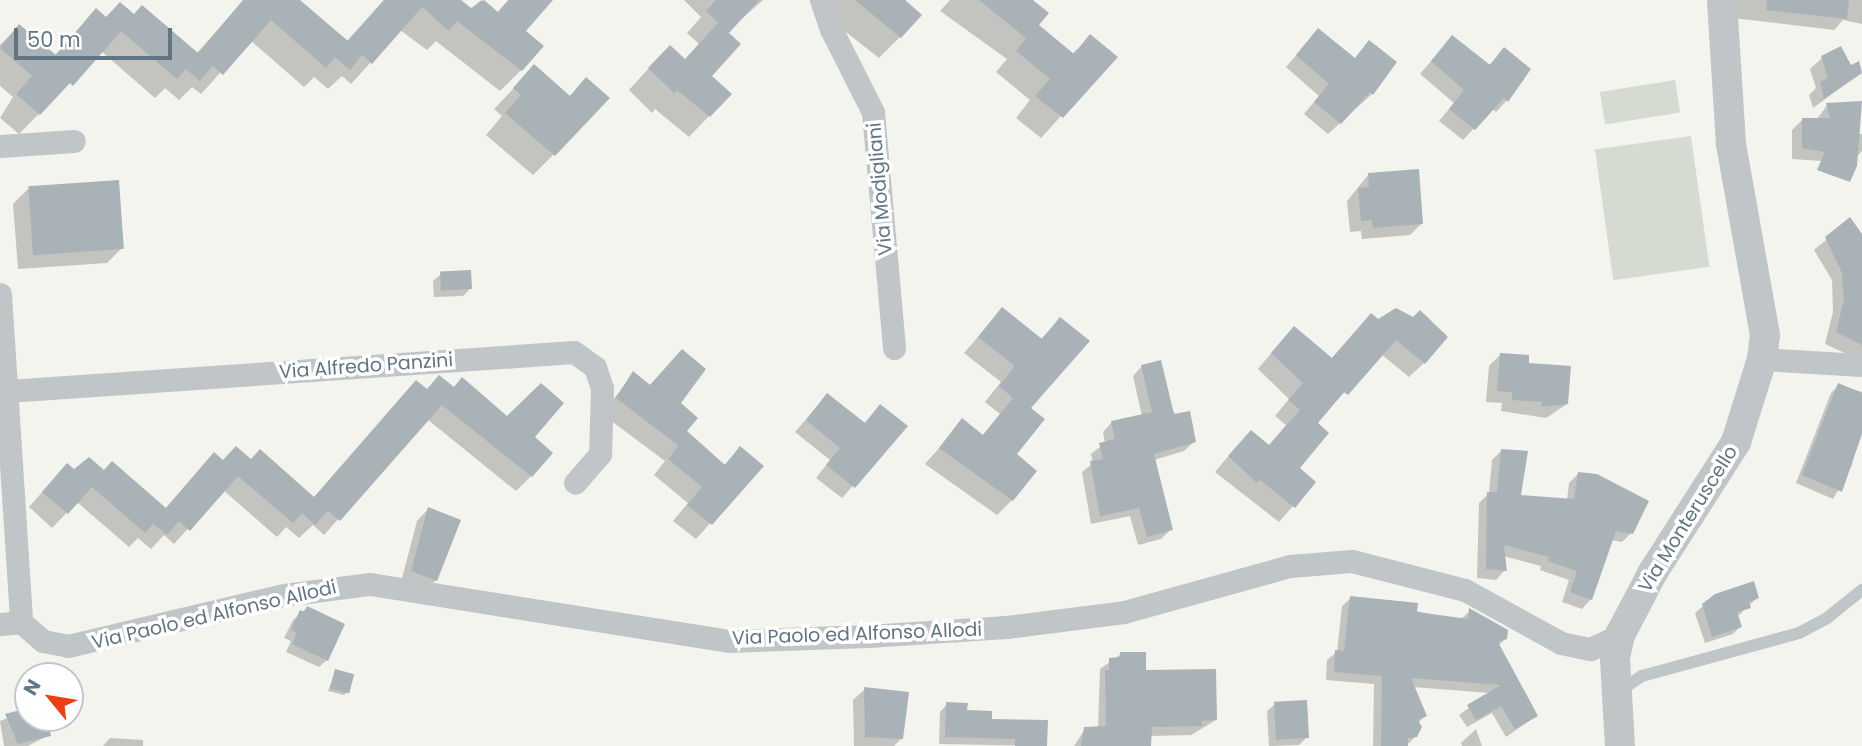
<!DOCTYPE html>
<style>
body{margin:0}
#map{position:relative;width:1862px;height:746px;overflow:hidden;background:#f4f4ef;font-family:Poppins,sans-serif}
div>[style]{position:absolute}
.green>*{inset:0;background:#d5dbd0;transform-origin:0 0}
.shadow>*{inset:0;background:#0003}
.building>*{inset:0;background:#a9b2b6;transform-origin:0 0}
.service>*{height:12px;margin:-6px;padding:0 6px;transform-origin:6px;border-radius:6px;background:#c0c5c7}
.minor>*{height:23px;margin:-11.5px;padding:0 11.5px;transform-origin:11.5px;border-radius:11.5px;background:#c0c5c7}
.tertiary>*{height:30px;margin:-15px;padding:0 15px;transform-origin:15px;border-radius:15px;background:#c0c5c7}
span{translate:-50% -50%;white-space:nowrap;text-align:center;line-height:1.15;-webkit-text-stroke:7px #fff;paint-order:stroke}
.street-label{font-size:19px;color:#617582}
.north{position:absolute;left:14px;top:662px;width:70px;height:70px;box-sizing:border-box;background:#fff;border:2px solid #c0c8cd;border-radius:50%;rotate:300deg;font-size:19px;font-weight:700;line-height:28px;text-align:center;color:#617582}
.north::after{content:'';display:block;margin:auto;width:24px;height:32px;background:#ef3d14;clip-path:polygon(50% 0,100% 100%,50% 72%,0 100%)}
.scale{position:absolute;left:14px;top:28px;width:158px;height:32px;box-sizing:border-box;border:4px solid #617582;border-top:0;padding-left:9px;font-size:21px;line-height:24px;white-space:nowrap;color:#617582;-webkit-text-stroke:5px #fff;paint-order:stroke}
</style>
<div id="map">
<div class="green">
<i style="left:1675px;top:80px;width:33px;height:76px;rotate:81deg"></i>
<i style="left:1691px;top:136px;width:132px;height:97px;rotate:82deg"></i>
</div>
<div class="shadow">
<i style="clip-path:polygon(245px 0,297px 0,346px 42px,384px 0,458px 0,470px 10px,481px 0,497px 13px,508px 0,550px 0,524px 31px,521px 70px,500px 91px,436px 41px,427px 50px,400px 30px,351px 84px,342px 76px,328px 89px,314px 77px,304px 87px,250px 40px,201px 94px,192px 87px,179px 100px,165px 88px,155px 98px,101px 51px,19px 134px,0 118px,13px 97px,0 86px,0 45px,19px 26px,54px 56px,96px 11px,105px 19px,134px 16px,196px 54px)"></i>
<i style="clip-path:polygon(684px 0,763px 0,726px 33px,710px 77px,709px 116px,689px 137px,655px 109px,652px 113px,629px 90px,649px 68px,684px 61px,699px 44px,687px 33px,701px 17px)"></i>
<i style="clip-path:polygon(828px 0,902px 0,900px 37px,879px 58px,819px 11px)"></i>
<i style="clip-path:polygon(950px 0,1030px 0,1037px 25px,1072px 54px,1091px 36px,1115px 57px,1041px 138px,1016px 118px,1030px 100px,996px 72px,1007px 59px,940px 11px)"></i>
<i style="clip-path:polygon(1736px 0,1862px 0,1862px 24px,1843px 20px,1834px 30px,1733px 18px)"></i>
<i style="clip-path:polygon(1318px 30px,1372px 94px,1328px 134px,1304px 114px,1319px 96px,1286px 67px)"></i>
<i style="clip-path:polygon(1452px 37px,1488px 66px,1504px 50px,1507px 100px,1496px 112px,1492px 109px,1463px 140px,1439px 121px,1454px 103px,1420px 74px)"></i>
<i style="clip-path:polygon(1822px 58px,1851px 68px,1859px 63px,1862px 72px,1813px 108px,1809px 95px,1816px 88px,1810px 69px)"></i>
<i style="clip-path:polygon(534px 67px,569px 97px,586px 79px,554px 154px,533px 175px,486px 135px,502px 116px,494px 109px)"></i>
<i style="clip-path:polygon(1860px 103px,1857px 134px,1862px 134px,1862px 151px,1851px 163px,1792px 159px,1792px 130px,1803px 119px,1817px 119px,1827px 105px)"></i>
<i style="clip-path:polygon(1369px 174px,1421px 224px,1410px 235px,1362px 239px,1361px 231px,1350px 232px,1347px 201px)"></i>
<i style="clip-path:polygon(28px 189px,122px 248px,107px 263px,18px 269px,13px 204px)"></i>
<i style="clip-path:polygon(1850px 220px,1862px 237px,1862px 248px,1839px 269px,1862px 268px,1862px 355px,1858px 359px,1825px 344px,1833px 312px,1832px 280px,1814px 250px)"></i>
<i style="clip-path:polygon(441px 274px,470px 289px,463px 296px,434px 297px,433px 281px)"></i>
<i style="clip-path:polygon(1002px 309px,1040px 340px,1060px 319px,1088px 342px,1029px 409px,1014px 455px,1012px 500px,997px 515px,925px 464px,963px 421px,982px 436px,1000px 414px,985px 402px,1001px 382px,964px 353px)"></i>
<i style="clip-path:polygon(1371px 315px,1424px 363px,1409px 377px,1381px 354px,1315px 423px,1298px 468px,1314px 482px,1279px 522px,1215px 472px,1236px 447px,1268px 447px,1286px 425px,1275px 416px,1289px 399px,1258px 369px,1279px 344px,1331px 359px)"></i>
<i style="clip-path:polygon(1500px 355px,1527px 365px,1567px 404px,1546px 418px,1501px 411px,1502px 403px,1486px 402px,1489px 366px)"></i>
<i style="clip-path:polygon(1142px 366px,1194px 442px,1184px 451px,1154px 460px,1171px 529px,1161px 539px,1138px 545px,1130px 516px,1091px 524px,1082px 472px,1093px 463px,1091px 454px,1105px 443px,1103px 432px,1112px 422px,1142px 416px,1133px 376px)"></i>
<i style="clip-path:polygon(633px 374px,679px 403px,685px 432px,723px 466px,741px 448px,762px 466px,696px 539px,673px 521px,688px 503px,654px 475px,665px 461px,602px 414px)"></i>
<i style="clip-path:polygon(1839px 385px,1862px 392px,1862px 431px,1849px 461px,1853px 463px,1833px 499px,1796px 483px,1831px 393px)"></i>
<i style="clip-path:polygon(426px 391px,532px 437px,531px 476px,516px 491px,427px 419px,324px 535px,313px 525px,299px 538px,286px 527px,277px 537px,223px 490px,174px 544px,164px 535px,151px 549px,138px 538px,129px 547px,77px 502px,52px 528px,29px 507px,52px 481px,74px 471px,104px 472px,165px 509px,199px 470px,222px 462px,251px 461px,313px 498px)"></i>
<i style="clip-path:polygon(827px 395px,864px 424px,880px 406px,906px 426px,842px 498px,816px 478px,830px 460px,795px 432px)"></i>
<i style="clip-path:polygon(1501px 451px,1519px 496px,1567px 500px,1569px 483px,1579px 473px,1631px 533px,1622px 542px,1611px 540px,1591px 599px,1582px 609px,1562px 602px,1569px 580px,1540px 570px,1541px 566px,1503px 556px,1505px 570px,1496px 580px,1477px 578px,1479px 503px,1489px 493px,1492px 460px)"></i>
<i style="clip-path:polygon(428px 509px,436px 580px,424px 591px,401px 582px,417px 521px)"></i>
<i style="clip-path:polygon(1351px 598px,1460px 620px,1470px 611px,1506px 638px,1498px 646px,1536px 716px,1506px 737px,1492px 713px,1467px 727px,1459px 715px,1490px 693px,1413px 687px,1425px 716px,1418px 723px,1416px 736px,1406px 746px,1373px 746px,1374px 684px,1326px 680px,1327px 660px,1337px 652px,1342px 606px)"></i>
<i style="clip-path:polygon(1757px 598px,1737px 617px,1740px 627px,1733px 634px,1705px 643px,1695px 613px,1703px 606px)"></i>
<i style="clip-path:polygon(307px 608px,327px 660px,319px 667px,286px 652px,291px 641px,284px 638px,293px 620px)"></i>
<i style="clip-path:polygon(1121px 654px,1216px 720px,1191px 735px,1150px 736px,1148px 746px,1074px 746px,1085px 729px,1098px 728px,1100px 669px)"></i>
<i style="clip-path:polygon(336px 671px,347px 692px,344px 695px,328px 691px)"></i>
<i style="clip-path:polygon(865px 689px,907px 694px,902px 738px,894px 746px,854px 746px,853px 700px)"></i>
<i style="clip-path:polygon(947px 704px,990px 721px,1046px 746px,939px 744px,940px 712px)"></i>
<i style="clip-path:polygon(1275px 704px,1307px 737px,1299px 745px,1269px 746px,1267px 711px)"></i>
<i style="clip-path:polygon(28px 710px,28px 718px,45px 718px,49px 735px,28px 746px,4px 746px,0 721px)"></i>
<i style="clip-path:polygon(1476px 729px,1482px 746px,1462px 746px,1461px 743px)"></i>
<i style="clip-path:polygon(110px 738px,143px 740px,143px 746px,103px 746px)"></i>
</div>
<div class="building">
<i style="clip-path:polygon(243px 0,300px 0,348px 41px,384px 0,461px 0,471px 8px,484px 0,498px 12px,509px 0,553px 0,526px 31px,544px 46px,522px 71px,457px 21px,449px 31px,422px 7px,372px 64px,362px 55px,350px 70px,335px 57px,326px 68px,271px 20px,223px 75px,213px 66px,200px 81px,186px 69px,177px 79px,121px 31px,73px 86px,70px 83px,40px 115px,16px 94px,32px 76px,0 48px,19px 24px,56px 55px,96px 8px,106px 17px,120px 2px,134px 14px,142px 5px,198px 53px)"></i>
<i style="clip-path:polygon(716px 0,759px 0,729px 33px,706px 11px)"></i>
<i style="clip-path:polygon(855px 0,905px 0,922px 15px,901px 38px)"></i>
<i style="clip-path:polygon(979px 0,1033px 0,1049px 13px,1039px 25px,1074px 54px,1090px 34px,1118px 57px,1063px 118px,1035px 96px,1050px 79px,1016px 51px,1026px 38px)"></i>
<i style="clip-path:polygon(1767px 0,1849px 0,1847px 19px,1766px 10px)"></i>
<i style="clip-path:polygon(718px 23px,741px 44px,712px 76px,732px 94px,710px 117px,677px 90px,674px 93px,648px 68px,670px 45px,685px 59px)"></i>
<i style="clip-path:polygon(1318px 28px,1355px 58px,1369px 40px,1397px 62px,1373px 95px,1370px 92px,1341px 124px,1314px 102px,1329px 84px,1296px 55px)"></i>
<i style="clip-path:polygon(1452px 35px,1490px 65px,1504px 47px,1531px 69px,1508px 102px,1504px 98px,1475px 130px,1449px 109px,1464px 90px,1431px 61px)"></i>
<i style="clip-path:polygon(1841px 46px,1851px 65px,1859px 61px,1862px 73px,1824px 99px,1820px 82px,1828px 78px,1821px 56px)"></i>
<i style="clip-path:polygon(534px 64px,570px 96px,586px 77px,610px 98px,555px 156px,505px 113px,521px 95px,513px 88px)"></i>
<i style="clip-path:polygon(1862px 101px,1857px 166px,1850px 182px,1817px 170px,1825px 152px,1802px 148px,1802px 118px,1830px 118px,1826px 103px)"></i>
<i style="clip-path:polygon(1419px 169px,1423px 224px,1373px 228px,1372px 220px,1361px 221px,1358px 188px,1369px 187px,1368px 173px)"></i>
<i style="left:119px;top:180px;width:69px;height:91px;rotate:86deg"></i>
<i style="clip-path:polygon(1850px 217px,1862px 234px,1862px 345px,1836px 332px,1844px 300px,1842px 273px,1825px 237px)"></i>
<i style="left:471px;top:270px;width:19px;height:31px;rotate:87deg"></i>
<i style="clip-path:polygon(1002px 307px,1042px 339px,1060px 317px,1090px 341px,1031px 408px,1045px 419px,1017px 454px,1037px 471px,1013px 501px,939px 448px,962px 418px,983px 435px,1013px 398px,999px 386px,1015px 366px,978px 337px)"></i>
<i style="clip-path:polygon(1396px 308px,1413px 317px,1420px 310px,1448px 337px,1425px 364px,1396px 340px,1348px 395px,1344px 392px,1318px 423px,1329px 433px,1300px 468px,1316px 482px,1295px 508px,1260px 480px,1257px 483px,1228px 456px,1251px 430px,1269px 445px,1300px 410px,1288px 400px,1303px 383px,1271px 353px,1294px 326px,1332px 358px,1371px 313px,1378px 319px)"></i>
<i style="clip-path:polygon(682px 349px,706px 369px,681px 403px,698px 418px,687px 431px,725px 465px,740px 446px,764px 466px,712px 525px,687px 505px,702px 487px,668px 459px,679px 446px,616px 398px,633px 371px,650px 385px)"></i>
<i style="clip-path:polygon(1500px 353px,1529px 355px,1529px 363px,1571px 366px,1568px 404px,1541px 407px,1542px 402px,1512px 400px,1512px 392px,1497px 391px)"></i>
<i style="clip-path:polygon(1161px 360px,1174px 414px,1190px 411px,1196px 442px,1154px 454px,1173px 530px,1147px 537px,1139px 508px,1100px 516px,1090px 461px,1103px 459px,1099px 443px,1115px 439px,1111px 421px,1152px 412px,1141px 365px)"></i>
<i style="clip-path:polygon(439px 375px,454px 387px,462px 377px,507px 416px,541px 383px,564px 403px,535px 437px,553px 453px,532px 477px,442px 405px,340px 521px,328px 511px,315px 525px,302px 513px,293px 523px,238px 476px,190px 531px,179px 521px,167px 535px,153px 524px,145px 533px,92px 487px,68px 514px,42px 492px,67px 463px,74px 469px,89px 457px,104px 470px,112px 461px,166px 508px,214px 452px,223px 460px,236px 446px,251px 459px,260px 449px,314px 497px,416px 380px,427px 389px)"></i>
<i style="clip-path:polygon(1838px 383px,1862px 393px,1862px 434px,1842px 492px,1802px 475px)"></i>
<i style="clip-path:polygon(827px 393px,865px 423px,880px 404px,908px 426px,855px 488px,826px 465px,840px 448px,806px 420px)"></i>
<i style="clip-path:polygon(1501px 449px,1528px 451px,1521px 495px,1574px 499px,1578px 472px,1597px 474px,1649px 501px,1633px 534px,1616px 531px,1592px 600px,1570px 592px,1577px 571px,1548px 561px,1549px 557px,1504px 545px,1507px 571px,1486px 569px,1487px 492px,1497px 492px)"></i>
<i style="clip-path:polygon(428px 507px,461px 520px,437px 581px,411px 571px)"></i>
<i style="clip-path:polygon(1754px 581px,1759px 598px,1749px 602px,1751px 608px,1737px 612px,1742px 627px,1712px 637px,1702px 604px,1715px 594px)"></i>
<i style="clip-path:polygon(1350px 596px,1418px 603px,1417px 612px,1468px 619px,1469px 608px,1508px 630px,1507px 639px,1498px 642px,1538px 716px,1515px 729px,1501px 706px,1476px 720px,1467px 705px,1501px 685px,1411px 678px,1427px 716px,1418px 720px,1422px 727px,1417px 737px,1408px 738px,1408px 746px,1381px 746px,1382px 676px,1334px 672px,1335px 650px,1344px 651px)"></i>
<i style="clip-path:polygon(307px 606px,345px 624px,328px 661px,292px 644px,297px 633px,291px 630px,300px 610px,304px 612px)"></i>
<i style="clip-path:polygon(1120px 652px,1146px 652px,1146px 670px,1216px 669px,1217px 720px,1202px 721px,1202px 726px,1152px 727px,1151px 746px,1081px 746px,1084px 727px,1106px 726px,1105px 670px,1109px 670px,1109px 658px,1120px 657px)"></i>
<i style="left:335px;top:669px;width:20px;height:20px;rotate:15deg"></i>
<i style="clip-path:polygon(864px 687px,909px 692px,903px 739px,865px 737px)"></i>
<i style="left:1307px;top:700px;width:38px;height:33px;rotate:87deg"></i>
<i style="clip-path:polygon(946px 702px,968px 703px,967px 710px,992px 711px,992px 719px,1048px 720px,1047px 746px,1015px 746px,1015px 739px,945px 737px)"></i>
<i style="clip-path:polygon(28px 708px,28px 718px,47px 718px,51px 736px,18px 744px,5px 714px)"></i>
</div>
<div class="service">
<i style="left:1618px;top:692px;width:29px;rotate:-34deg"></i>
<i style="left:1642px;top:676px;width:163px;rotate:-15.3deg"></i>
<i style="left:1799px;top:633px;width:32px;rotate:-28deg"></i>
<i style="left:1827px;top:618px;width:45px;rotate:-38.7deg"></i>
</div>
<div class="minor">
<i style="left:821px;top:0;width:31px;rotate:71deg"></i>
<i style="left:831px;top:29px;width:93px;rotate:63.2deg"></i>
<i style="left:873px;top:112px;width:237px;rotate:84.9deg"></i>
<i style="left:0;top:146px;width:74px;rotate:-3.9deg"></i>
<i style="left:0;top:294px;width:329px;rotate:86.3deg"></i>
<i style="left:1762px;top:359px;width:100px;rotate:3.4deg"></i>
<i style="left:7px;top:391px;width:568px;rotate:-3.93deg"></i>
<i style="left:574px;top:352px;width:26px;rotate:36deg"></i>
<i style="left:595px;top:367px;width:22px;rotate:72deg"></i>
<i style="left:602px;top:388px;width:66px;rotate:91.7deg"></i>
<i style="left:600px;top:454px;width:38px;rotate:131deg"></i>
<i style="left:0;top:624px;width:21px;rotate:-5deg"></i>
<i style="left:21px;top:622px;width:29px;rotate:41deg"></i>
<i style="left:43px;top:641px;width:25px;rotate:11deg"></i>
<i style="left:68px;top:646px;width:222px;rotate:-13.3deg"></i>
<i style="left:284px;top:595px;width:87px;rotate:-7.3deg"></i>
<i style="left:370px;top:584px;width:363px;rotate:9deg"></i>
<i style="left:729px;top:641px;width:139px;rotate:-2.1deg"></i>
<i style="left:868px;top:636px;width:138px;rotate:-3.7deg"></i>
<i style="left:1006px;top:627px;width:119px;rotate:-7.2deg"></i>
<i style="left:1124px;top:612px;width:172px;rotate:-15.5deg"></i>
<i style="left:1290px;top:566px;width:62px;rotate:-4.6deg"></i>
<i style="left:1352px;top:561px;width:117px;rotate:14.4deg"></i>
<i style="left:1465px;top:590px;width:110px;rotate:28.9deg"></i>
<i style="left:1561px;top:643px;width:30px;rotate:12deg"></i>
<i style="left:1590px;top:649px;width:33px;rotate:-25deg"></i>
</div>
<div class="tertiary">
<i style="left:1620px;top:746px;width:88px;rotate:-93.3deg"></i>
<i style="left:1615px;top:658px;width:24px;rotate:-78deg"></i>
<i style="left:1620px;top:635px;width:71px;rotate:-62.4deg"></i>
<i style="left:1653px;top:572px;width:154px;rotate:-57.4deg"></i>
<i style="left:1736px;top:442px;width:87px;rotate:-72.6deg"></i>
<i style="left:1762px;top:359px;width:24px;rotate:-83deg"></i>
<i style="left:1765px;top:335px;width:194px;rotate:-100.1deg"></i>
<i style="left:1731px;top:144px;width:144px;rotate:-93.6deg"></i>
</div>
<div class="street-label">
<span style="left:880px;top:189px;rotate:-95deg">Via Modigliani</span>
<span style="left:366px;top:366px;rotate:-4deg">Via Alfredo Panzini</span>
<span style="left:1688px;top:519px;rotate:-58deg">Via Monteruscello</span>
<span style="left:214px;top:615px;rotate:-13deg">Via Paolo ed Alfonso Allodi</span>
<span style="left:857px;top:634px;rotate:-2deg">Via Paolo ed Alfonso Allodi</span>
</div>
<div class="north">N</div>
<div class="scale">50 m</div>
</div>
